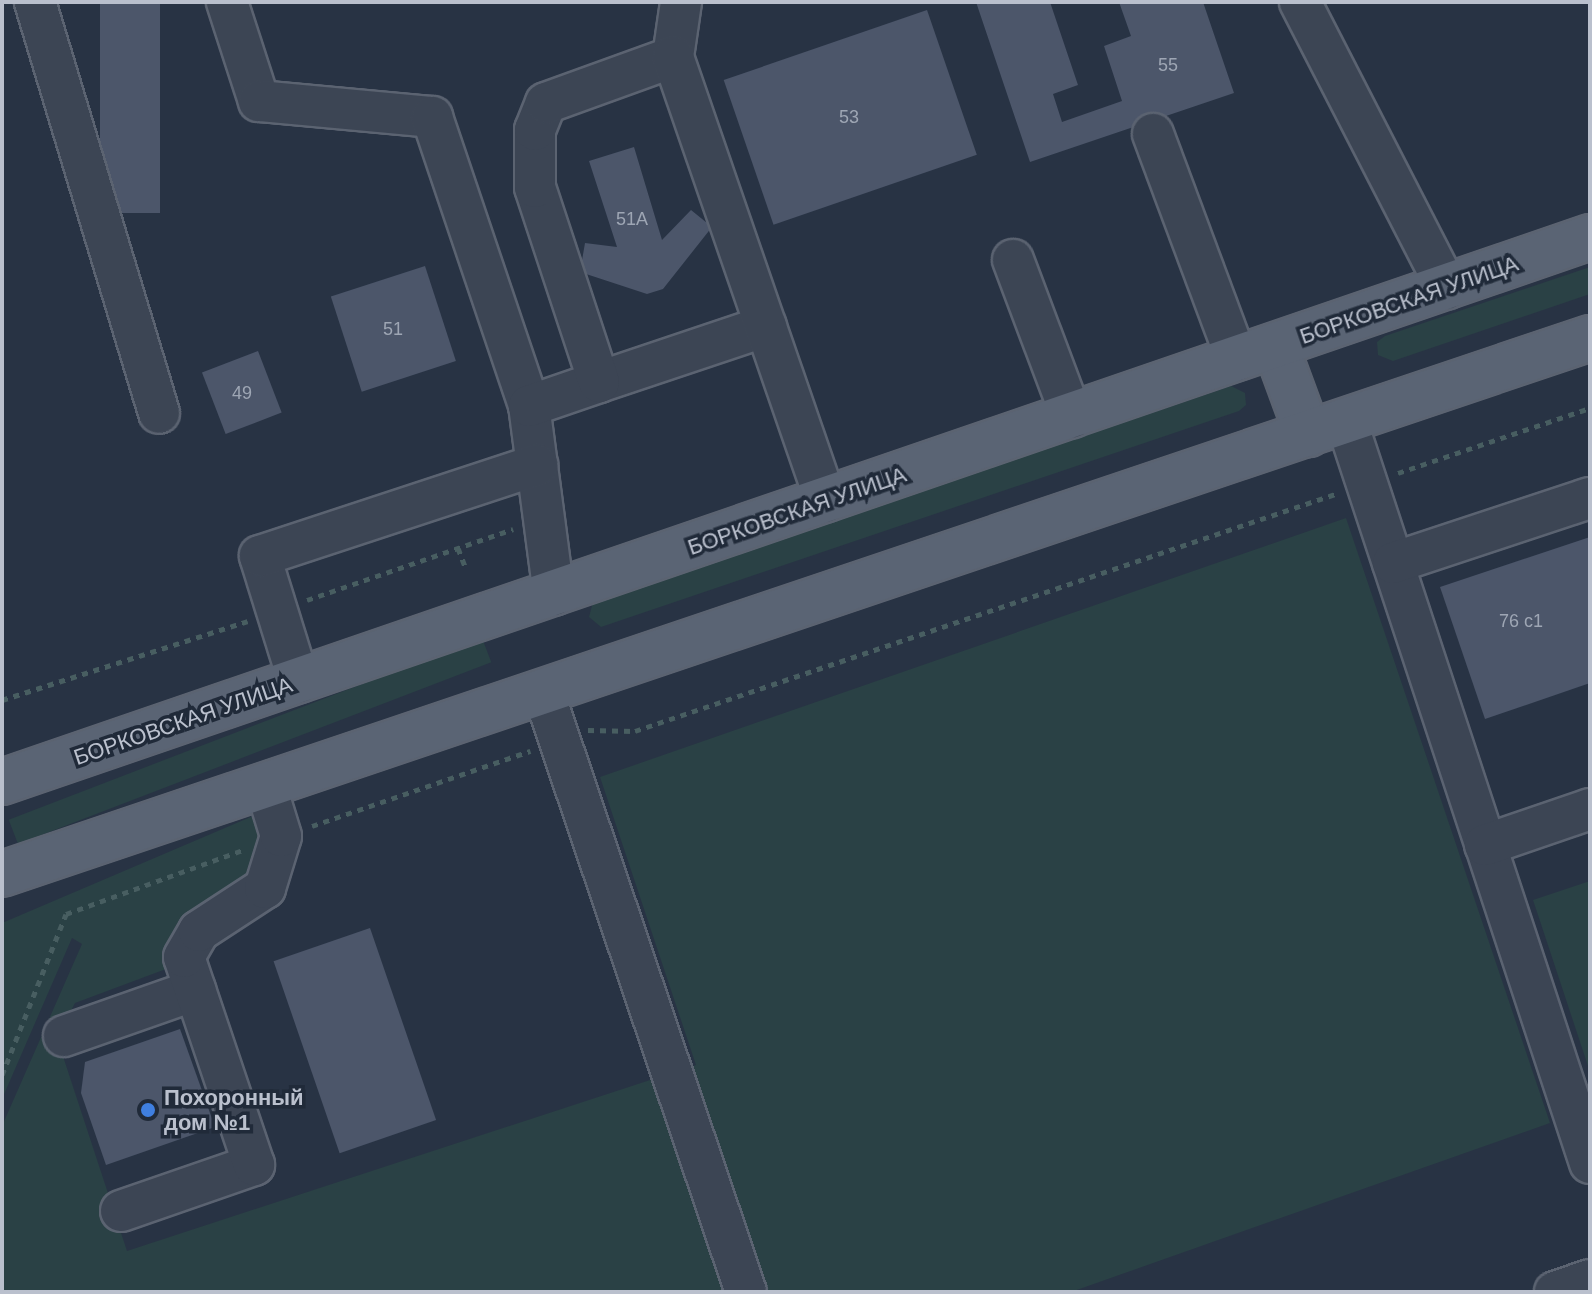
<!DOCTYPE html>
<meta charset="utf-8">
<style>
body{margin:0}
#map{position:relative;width:1592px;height:1294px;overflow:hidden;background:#283344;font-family:Helvetica,sans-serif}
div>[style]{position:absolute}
.green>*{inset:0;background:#2a4145;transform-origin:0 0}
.building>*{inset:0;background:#4c566a;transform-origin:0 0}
.path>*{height:5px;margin-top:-2.5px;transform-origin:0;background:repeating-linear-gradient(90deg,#485e61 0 6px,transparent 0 12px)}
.roads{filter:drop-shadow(2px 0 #5b6371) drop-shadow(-2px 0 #5b6371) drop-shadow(0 2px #5b6371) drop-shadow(0 -2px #5b6371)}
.minor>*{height:40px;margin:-20px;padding:0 20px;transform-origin:20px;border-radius:20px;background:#3c4554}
.major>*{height:44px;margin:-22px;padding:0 22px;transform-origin:22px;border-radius:22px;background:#5a6474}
.dots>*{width:22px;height:22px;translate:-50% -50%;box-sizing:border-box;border:4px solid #202a39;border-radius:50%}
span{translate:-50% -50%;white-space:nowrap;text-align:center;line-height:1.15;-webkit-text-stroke:7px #202a39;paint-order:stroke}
.number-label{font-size:18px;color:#9ea6b4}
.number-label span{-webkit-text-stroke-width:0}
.street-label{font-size:22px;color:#bac0cd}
.poi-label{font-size:22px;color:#bac0cd;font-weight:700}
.left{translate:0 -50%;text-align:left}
.frame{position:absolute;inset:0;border:4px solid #bac0cd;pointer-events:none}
</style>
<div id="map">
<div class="green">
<i style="clip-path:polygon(1590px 267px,1590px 294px,1393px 361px,1378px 355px,1377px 342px,1385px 336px)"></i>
<i style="clip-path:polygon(1231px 386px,1245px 393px,1246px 405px,1239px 411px,601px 627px,589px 617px,593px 602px)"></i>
<i style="clip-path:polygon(1346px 518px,1550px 1123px,1071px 1292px,2px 1292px,2px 1126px,82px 944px,72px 938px,2px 1099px,2px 923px,253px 816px,264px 821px,260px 869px,166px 969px,75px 1003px,57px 1038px,127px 1251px,696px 1065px,600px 777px)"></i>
<i style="left:482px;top:638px;width:26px;height:507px;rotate:69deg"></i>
<i style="clip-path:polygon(1590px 881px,1590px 1072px,1533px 900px)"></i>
</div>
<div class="building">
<i style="left:100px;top:2px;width:60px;height:211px"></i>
<i style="clip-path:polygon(976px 2px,1050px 2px,1078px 85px,1053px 94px,1062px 122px,1122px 101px,1104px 46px,1131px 36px,1119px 2px,1203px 2px,1234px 93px,1030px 162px)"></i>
<i style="left:927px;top:10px;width:153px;height:215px;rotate:71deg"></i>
<i style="clip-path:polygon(634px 147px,662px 240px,691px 210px,712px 227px,663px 289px,647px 294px,580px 272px,585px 243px,617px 247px,589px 161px)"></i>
<i style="left:425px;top:266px;width:100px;height:99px;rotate:72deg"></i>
<i style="left:258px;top:351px;width:66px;height:60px;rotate:69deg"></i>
<i style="clip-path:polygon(1590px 537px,1590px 683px,1485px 719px,1440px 587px)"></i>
<i style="left:370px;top:928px;width:203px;height:102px;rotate:71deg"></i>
<i style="clip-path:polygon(180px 1029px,215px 1127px,106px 1165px,81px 1093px,85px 1062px)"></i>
</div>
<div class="path">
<i style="left:1398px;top:473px;width:203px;rotate:-18.7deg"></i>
<i style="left:458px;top:548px;width:19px;rotate:69deg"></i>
<i style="left:307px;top:600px;width:218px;rotate:-19deg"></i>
<i style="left:2px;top:700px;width:258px;rotate:-17.8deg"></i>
<i style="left:588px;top:730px;width:47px;rotate:1.2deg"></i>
<i style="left:635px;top:731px;width:739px;rotate:-18.7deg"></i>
<i style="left:312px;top:826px;width:231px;rotate:-19deg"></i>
<i style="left:2px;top:1075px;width:173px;rotate:-68.3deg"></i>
<i style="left:66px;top:914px;width:188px;rotate:-19.9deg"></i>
</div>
<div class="roads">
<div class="minor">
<i style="left:35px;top:2px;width:429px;rotate:73.2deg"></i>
<i style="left:227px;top:2px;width:104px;rotate:72.1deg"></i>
<i style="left:259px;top:101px;width:174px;rotate:5.3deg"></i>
<i style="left:432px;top:117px;width:305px;rotate:71.4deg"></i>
<i style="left:1300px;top:2px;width:322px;rotate:62.8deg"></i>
<i style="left:673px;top:57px;width:56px;rotate:-81.7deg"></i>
<i style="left:1153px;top:134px;width:241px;rotate:69.6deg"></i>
<i style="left:1013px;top:260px;width:168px;rotate:69.4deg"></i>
<i style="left:599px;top:382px;width:176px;rotate:-18.5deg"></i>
<i style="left:1346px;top:420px;width:782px;rotate:71.82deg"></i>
<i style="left:1393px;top:563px;width:207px;rotate:-18.3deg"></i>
<i style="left:554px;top:595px;width:191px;rotate:-97.5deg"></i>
<i style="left:529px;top:406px;width:74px;rotate:-18.9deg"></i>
<i style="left:599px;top:382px;width:205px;rotate:-108.2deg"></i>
<i style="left:535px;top:187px;width:57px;rotate:-90deg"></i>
<i style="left:535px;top:130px;width:29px;rotate:-68deg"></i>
<i style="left:546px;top:103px;width:135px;rotate:-19.9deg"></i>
<i style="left:673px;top:57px;width:470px;rotate:71deg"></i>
<i style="left:299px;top:682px;width:132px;rotate:-107.2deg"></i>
<i style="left:260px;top:556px;width:292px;rotate:-18.2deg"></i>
<i style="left:544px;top:694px;width:631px;rotate:71.34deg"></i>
<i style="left:1485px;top:845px;width:111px;rotate:-18.9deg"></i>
<i style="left:64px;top:1036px;width:139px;rotate:-19.3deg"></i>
<i style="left:121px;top:1211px;width:141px;rotate:-19.1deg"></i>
<i style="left:254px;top:1165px;width:219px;rotate:-108.6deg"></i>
<i style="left:184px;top:957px;width:30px;rotate:-60deg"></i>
<i style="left:199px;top:931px;width:79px;rotate:-33.1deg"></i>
<i style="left:265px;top:888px;width:54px;rotate:-72.9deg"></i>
<i style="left:281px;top:836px;width:51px;rotate:-107deg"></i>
<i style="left:1555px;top:1292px;width:37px;rotate:-19deg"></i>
</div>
<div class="major">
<i style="left:1276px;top:347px;width:93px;rotate:69.8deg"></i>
<i style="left:2px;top:782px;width:1679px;rotate:-18.94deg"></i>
<i style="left:2px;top:874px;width:1676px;rotate:-18.65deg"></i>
</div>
</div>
<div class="dots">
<i style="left:148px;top:1110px;background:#3f7fe0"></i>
</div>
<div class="number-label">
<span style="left:1168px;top:65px">55</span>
<span style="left:849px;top:117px">53</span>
<span style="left:632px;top:219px">51А</span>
<span style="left:393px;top:329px">51</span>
<span style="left:242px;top:393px">49</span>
<span style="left:1521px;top:621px">76 с1</span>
</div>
<div class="street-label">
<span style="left:1409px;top:300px;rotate:-19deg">БОРКОВСКАЯ УЛИЦА</span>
<span style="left:797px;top:511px;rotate:-19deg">БОРКОВСКАЯ УЛИЦА</span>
<span style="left:183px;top:721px;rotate:-19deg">БОРКОВСКАЯ УЛИЦА</span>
</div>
<div class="poi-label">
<span class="left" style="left:164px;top:1110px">Похоронный<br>дом №1</span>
</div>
<div class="frame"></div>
</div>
